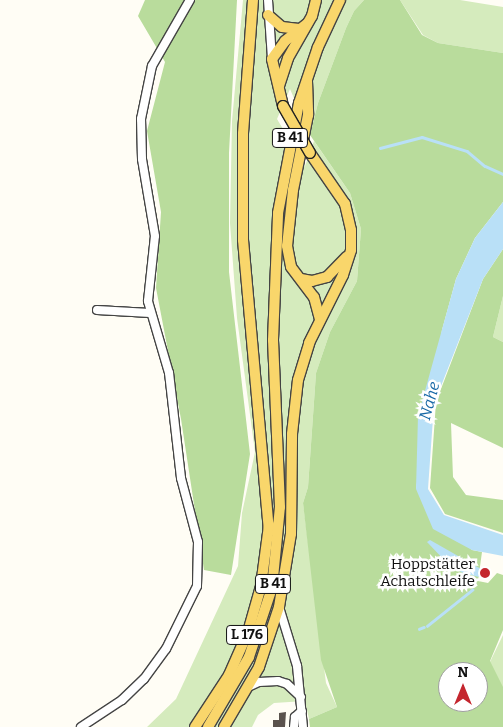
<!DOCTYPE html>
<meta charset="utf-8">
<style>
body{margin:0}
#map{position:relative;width:503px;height:727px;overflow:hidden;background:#fffdf5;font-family:Bitter,serif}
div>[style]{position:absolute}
.green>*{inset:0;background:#d5ebbd}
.forest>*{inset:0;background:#b9dc9c}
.water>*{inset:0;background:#b9e0f7}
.stream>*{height:2.5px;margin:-1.25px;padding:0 1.25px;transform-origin:1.25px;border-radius:1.25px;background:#b9e0f7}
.building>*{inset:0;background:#5a524d}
.roads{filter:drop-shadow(1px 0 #444) drop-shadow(-1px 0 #444) drop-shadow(0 1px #444) drop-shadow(0 -1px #444)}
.minor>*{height:8px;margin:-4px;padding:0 4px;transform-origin:4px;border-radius:4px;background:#fff}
.major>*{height:10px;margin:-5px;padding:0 5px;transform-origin:5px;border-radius:5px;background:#f9d66b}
.bridges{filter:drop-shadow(1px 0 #222) drop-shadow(-1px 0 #222) drop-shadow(0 1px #222) drop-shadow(0 -1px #222)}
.major-bridge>*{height:10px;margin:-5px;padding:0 5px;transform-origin:5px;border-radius:5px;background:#f9d66b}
.dots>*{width:14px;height:14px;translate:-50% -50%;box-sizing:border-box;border:2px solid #fff;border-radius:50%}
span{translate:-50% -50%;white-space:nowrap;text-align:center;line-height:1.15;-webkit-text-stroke:5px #fff;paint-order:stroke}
.shield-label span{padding:1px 4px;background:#fff;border:1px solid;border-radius:4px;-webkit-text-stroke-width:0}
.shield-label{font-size:14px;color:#111;font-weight:700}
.poi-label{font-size:15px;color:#111}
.right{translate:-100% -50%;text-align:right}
.water-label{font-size:16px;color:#1768a6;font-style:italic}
.north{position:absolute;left:438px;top:662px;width:50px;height:50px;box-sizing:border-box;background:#fff;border:1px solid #a0a0a0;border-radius:50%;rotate:0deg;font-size:14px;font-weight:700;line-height:20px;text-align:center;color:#111}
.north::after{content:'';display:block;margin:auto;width:18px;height:22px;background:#c4262e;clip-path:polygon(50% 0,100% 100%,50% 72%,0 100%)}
</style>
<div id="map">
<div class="green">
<i style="clip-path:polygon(243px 0,364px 0,354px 11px,346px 28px,318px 103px,310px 135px,290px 89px,277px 119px,305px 166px,314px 141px,350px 193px,361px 229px,357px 281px,330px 332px,316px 373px,308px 487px,303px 503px,326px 683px,337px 707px,309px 719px,305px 701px,274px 703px,258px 715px,252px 727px,147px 727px,176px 699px,238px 566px,242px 513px,255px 452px,237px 318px,230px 223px,232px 121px)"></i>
<i style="clip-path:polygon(400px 0,460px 0,503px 7px,503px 53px,438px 43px,423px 35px)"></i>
<i style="clip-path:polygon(503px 296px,503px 342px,493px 337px)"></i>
<i style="clip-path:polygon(503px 635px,503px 706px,487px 668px)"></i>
</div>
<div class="forest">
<i style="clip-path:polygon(145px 0,237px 0,229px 153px,229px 272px,250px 454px,231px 575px,204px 570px,181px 419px,156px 288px,161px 212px,147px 131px,165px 62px,138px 16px)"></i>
<i style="clip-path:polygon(evenodd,364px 0,400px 0,422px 35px,438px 43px,503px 53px,503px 202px,475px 238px,456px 279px,442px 330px,416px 488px,472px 550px,482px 552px,478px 581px,488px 583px,497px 573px,503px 575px,503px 630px,490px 661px,503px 687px,503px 727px,310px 727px,309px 719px,337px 707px,321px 660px,303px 503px,308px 487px,316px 373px,330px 332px,357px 281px,361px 229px,350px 193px,310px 135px,318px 103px,346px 28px,354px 11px,364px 0,448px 672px,478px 672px,478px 702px,448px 702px,448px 672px)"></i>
<i style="clip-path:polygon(503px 249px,503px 296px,493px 337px,503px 342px,503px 448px,451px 423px,453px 477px,466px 495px,503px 500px,503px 533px,445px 514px,430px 488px,436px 402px,483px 279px)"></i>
</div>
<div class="water">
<i style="clip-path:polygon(503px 202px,503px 249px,483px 279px,434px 404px,428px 489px,444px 515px,503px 535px,503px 556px,472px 550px,433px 529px,416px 489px,418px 416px,456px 279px,475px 238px)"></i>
<i style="clip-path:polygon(430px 540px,481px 569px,479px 577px,463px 573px,449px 565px,427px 542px)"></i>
</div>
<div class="stream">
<i style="left:380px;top:148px;width:43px;rotate:-14.7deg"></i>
<i style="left:422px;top:137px;width:47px;rotate:17.3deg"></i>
<i style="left:467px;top:151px;width:23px;rotate:40deg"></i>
<i style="left:485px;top:166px;width:20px;rotate:24deg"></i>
<i style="left:427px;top:626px;width:58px;rotate:-38.7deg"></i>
<i style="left:419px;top:629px;width:5px;rotate:-22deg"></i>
</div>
<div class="building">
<i style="clip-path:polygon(286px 712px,285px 727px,273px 727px,273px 720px,279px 720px,279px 713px)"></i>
</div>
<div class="roads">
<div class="minor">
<i style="left:268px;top:0;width:59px;rotate:86.1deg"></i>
<i style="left:97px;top:310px;width:53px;rotate:3.2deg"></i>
<i style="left:279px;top:607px;width:62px;rotate:73deg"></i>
<i style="left:297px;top:666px;width:61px;rotate:84.4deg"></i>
<i style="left:250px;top:686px;width:10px;rotate:-24deg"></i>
<i style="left:259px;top:682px;width:19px;rotate:-3deg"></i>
<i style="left:278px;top:681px;width:9px;rotate:18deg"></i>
<i style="left:287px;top:684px;width:19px;rotate:43deg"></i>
<i style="left:81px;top:727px;width:49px;rotate:-33.4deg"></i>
<i style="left:122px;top:700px;width:30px;rotate:-44deg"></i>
<i style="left:144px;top:679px;width:37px;rotate:-54deg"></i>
<i style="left:166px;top:649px;width:70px;rotate:-63.8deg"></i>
<i style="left:197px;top:586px;width:44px;rotate:-88.7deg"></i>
<i style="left:198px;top:542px;width:66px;rotate:-104.9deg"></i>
<i style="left:181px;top:478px;width:106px;rotate:-96.5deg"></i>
<i style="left:169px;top:373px;width:75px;rotate:-106.3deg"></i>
<i style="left:148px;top:301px;width:65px;rotate:-83.9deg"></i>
<i style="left:155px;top:236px;width:78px;rotate:-99.6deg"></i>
<i style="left:142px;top:159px;width:40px;rotate:-91.4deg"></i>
<i style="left:141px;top:119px;width:54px;rotate:-78.3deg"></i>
<i style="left:152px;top:66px;width:76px;rotate:-60.1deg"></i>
<i style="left:294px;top:727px;width:10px;rotate:-84deg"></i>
<i style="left:295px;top:717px;width:9px;rotate:-41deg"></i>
</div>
<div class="major">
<i style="left:253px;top:0;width:134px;rotate:94.3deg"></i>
<i style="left:243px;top:134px;width:106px;rotate:90deg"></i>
<i style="left:243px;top:240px;width:293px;rotate:84.9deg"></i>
<i style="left:268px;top:15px;width:18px;rotate:41deg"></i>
<i style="left:282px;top:27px;width:17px;rotate:7deg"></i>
<i style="left:307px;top:81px;width:34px;rotate:88deg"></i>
<i style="left:308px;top:115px;width:76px;rotate:101.3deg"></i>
<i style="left:293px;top:190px;width:56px;rotate:96.1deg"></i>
<i style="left:287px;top:246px;width:21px;rotate:79deg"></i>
<i style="left:291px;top:267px;width:38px;rotate:53deg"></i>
<i style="left:314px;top:297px;width:23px;rotate:75deg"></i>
<i style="left:279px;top:86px;width:29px;rotate:-72deg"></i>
<i style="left:288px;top:58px;width:48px;rotate:-60.3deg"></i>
<i style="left:312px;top:16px;width:16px;rotate:-76deg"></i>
<i style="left:283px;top:106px;width:48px;rotate:-103.2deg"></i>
<i style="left:272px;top:59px;width:22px;rotate:-54deg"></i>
<i style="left:285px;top:41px;width:28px;rotate:-38deg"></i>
<i style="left:301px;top:279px;width:11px;rotate:10deg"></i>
<i style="left:312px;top:281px;width:16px;rotate:-15deg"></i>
<i style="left:327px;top:277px;width:28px;rotate:-46deg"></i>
<i style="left:195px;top:727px;width:62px;rotate:-56.8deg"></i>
<i style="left:229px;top:675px;width:47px;rotate:-66.2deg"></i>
<i style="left:248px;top:632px;width:48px;rotate:-74.2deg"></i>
<i style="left:261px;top:586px;width:62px;rotate:-82.5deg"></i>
<i style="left:208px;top:727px;width:81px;rotate:-59.6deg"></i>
<i style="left:249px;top:657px;width:73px;rotate:-71.6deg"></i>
<i style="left:272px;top:588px;width:81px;rotate:-84.4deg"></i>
<i style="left:280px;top:507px;width:167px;rotate:-92.4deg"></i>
<i style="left:273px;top:340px;width:127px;rotate:-87.7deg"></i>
<i style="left:278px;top:213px;width:112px;rotate:-79.2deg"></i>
<i style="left:299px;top:103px;width:59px;rotate:-71.3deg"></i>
<i style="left:318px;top:47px;width:52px;rotate:-64.9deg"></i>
<i style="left:224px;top:727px;width:69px;rotate:-59.7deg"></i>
<i style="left:259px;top:667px;width:63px;rotate:-71.6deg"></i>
<i style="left:279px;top:607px;width:74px;rotate:-80.7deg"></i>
<i style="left:291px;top:534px;width:100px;rotate:-89.4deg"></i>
<i style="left:292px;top:434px;width:54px;rotate:-83.7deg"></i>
<i style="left:298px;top:380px;width:39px;rotate:-73deg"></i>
<i style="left:309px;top:343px;width:76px;rotate:-63.4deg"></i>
<i style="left:343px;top:275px;width:26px;rotate:-72deg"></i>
<i style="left:351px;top:250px;width:20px;rotate:-90deg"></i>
<i style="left:351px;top:230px;width:27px;rotate:-103deg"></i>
<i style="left:345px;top:204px;width:62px;rotate:-124.5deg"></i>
</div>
</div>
<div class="bridges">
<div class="major-bridge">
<i style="left:283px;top:106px;width:54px;rotate:60.1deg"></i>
</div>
</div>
<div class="dots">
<i style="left:485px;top:573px;background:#c4262e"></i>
</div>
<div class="shield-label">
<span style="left:290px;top:138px">B 41</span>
<span style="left:273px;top:584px">B 41</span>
<span style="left:247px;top:635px">L 176</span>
</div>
<div class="poi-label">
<span class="right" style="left:475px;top:573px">Hoppstätter<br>Achatschleife</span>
</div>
<div class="water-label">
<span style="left:430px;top:401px;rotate:-75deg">Nahe</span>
</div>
<div class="north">N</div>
</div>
